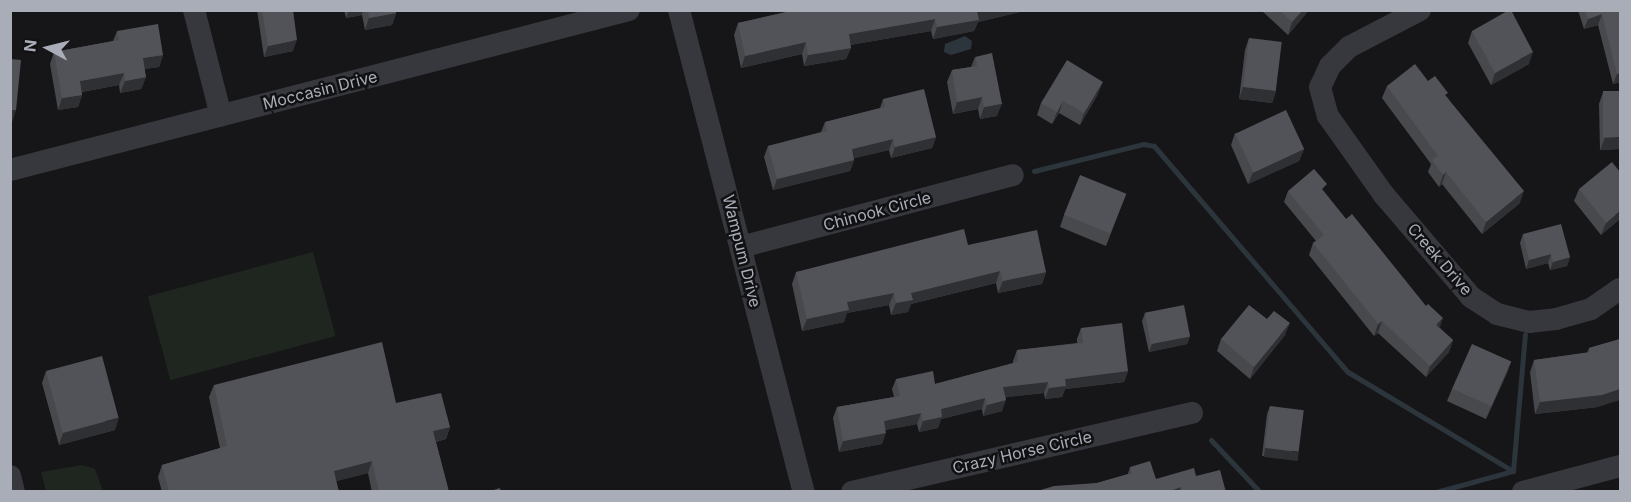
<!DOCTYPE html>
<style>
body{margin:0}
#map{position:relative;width:1631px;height:502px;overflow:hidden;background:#161618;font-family:Inter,sans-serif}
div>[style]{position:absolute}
.green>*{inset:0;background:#1e261f;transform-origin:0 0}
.water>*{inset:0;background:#2c353c}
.stream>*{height:5px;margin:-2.5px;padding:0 2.5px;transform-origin:2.5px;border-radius:2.5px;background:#2c353c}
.minor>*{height:22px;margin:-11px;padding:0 11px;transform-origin:11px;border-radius:11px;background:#37383d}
.wall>*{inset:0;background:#47494d}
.shaded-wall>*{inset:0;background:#2f3033;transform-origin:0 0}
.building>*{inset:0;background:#525359;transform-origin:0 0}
span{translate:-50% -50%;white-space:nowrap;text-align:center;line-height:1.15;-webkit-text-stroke:5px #111113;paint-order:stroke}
.street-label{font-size:16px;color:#a8adb8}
.frame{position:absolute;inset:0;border:12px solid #a8adb8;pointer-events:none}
.north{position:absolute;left:18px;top:18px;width:60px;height:60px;-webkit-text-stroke:4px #111113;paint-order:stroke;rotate:277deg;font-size:16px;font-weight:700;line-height:24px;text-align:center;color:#a8adb8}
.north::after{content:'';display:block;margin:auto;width:21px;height:27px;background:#a8adb8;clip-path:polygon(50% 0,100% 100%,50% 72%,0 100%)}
</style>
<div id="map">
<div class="green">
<i style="left:313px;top:252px;width:87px;height:171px;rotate:75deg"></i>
<i style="clip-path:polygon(82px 465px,95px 469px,103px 491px,46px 491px,41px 472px)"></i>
</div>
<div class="water">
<i style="clip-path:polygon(965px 36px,972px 41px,971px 49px,951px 55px,944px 52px,945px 44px)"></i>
</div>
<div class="stream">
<i style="left:1034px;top:171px;width:112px;rotate:-13.9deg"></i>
<i style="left:1143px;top:144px;width:11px;rotate:10deg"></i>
<i style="left:1154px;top:146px;width:298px;rotate:49.4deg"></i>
<i style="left:1348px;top:372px;width:192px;rotate:31deg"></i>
<i style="left:1211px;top:440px;width:71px;rotate:46.7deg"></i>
<i style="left:1513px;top:471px;width:137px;rotate:-85deg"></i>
<i style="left:1436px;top:492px;width:80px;rotate:-15.3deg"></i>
</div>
<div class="minor">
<i style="left:194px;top:10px;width:109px;rotate:75.7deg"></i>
<i style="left:679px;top:10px;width:498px;rotate:75.5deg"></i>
<i style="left:1420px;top:10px;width:80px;rotate:152.5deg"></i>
<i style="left:1349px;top:47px;width:27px;rotate:135deg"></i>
<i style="left:1330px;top:66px;width:23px;rotate:115deg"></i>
<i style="left:1320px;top:87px;width:30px;rotate:75deg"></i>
<i style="left:1328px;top:116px;width:97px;rotate:54.7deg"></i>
<i style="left:1384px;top:195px;width:134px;rotate:49.5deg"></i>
<i style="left:1471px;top:297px;width:31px;rotate:33deg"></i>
<i style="left:1497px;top:314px;width:33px;rotate:14deg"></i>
<i style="left:1529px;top:322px;width:27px;rotate:-6deg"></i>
<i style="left:1556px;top:319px;width:36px;rotate:-16deg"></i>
<i style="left:1591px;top:309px;width:35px;rotate:-35deg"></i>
<i style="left:10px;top:170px;width:639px;rotate:-14.49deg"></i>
<i style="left:741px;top:247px;width:281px;rotate:-14.8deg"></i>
<i style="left:10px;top:476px;width:16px;rotate:76deg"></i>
<i style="left:852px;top:492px;width:349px;rotate:-13.1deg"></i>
<i style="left:1523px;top:492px;width:100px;rotate:-15deg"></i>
</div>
<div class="wall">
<i style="clip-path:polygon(257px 10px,293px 10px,293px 51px,264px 57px)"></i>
<i style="clip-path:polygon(344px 10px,396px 10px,396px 13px,392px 25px,365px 30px,362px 15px,346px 18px)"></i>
<i style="clip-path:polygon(795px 10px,1028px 10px,978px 22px,974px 31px,933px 39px,931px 31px,850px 45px,851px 48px,846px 59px,804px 66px,802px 54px,741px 68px,734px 35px,738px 23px)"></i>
<i style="clip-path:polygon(1261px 10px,1309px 10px,1288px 35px)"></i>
<i style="clip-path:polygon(1578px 10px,1620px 10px,1620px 82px,1613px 84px,1598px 25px,1584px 29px)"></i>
<i style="clip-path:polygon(117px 31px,163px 55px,159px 67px,144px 69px,146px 77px,141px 89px,120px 93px,119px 85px,82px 92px,82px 95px,78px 107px,58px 110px,50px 64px,54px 52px,113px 41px)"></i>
<i style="clip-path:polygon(1472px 31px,1529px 64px,1491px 85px,1468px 43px)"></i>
<i style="clip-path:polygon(1249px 38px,1276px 91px,1272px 103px,1239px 99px,1245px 50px)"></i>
<i style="clip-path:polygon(975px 57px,997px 116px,980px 119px,978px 109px,953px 114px,947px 82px,952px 70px,971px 67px)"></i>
<i style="clip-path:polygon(1428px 81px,1447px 97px,1520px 203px,1482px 234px,1442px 184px,1439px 187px,1428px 172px,1431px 164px,1382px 98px,1387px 86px)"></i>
<i style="clip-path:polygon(1603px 92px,1620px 149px,1600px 150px,1599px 104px)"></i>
<i style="clip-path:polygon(1098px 94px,1080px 125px,1059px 113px,1052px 124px,1037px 115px,1041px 103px)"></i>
<i style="clip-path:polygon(883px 99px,936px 137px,932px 148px,891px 158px,889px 150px,854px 158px,854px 160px,850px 171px,773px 190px,764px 157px,768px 146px,821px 132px,825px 122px,880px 108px)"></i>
<i style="clip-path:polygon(1235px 133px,1304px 149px,1299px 161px,1248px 184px,1231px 145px)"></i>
<i style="clip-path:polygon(1579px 189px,1620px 219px,1601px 235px,1574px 201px)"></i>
<i style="clip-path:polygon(1288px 191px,1324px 192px,1346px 219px,1440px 328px,1453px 340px,1449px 352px,1426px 377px,1378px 333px,1374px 336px,1309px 255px,1313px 243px,1316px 241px,1284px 202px)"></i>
<i style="clip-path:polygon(1126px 194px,1106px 246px,1060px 227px,1064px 215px)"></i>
<i style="clip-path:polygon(1523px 234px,1570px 257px,1567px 266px,1550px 270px,1548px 263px,1526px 269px,1520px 243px)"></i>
<i style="clip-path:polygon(968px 245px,1046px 272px,1042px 284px,998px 293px,996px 283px,911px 304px,908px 312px,891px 315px,889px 305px,847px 313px,844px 322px,802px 331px,792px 284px,796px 272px)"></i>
<i style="clip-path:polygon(1145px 313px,1190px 336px,1187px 344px,1149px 352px,1142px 321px)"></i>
<i style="clip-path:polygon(1081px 328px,1128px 371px,1124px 382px,1065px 389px,1062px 397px,1045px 399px,1044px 393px,1006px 397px,1002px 411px,983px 416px,982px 409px,941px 419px,938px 428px,919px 432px,917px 424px,885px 430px,882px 444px,839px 452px,833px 418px,837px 407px,894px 397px,892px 389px,896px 379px,935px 384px,1013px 363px,1013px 361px,1017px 350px,1077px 343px,1077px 339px)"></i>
<i style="clip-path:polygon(1285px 335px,1250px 379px,1217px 351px,1221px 339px)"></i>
<i style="clip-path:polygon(1620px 339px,1598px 407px,1535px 414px,1530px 372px,1534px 360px,1587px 353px,1589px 348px)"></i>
<i style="clip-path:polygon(1511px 361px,1507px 373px,1486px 419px,1447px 401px,1452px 389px)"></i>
<i style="clip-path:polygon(46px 371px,115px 430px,59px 445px,42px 383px)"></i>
<i style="clip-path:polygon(214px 385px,396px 403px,450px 427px,446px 439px,436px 442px,449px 492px,372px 492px,368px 473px,336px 481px,339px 492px,162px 492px,158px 477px,162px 465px,220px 448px,209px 397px)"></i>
<i style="clip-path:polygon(1270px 406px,1296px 460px,1262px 456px,1267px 414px)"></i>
<i style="clip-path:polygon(1130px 467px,1156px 479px,1196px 476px,1226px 492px,1034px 492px,1097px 483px,1128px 474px)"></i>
</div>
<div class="shaded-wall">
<i style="clip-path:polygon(349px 10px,363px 10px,362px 15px,346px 18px)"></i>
<i style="clip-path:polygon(981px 10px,1028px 10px,978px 22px,974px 31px,933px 39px,937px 27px)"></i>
<i style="clip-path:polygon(1303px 10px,1309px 10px,1288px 35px,1292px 22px)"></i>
<i style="clip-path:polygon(396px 13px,392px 25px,365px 30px,369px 18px)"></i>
<i style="clip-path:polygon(1602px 14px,1598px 25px,1584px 29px,1588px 19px)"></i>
<i style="clip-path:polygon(935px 19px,931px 31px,844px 46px,849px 34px)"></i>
<i style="clip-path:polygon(297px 40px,293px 51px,264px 57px,268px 46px)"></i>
<i style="clip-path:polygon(806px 42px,802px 54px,741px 68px,745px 56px)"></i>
<i style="clip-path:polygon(851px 48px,846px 59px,804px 66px,808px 55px)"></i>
<i style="clip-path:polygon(1533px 52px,1529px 64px,1491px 85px,1495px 73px)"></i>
<i style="clip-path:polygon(163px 55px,159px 67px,138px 70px,143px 58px)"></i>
<i style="clip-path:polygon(124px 73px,119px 85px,75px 93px,80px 81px)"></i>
<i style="clip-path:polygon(1620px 73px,1620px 82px,1613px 84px,1617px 74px)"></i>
<i style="clip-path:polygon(146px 77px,141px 89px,120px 93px,125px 81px)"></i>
<i style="clip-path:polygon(1103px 82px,1098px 94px,1080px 125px,1084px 113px)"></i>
<i style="clip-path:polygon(1243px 87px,1276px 91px,1272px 103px,1239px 99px)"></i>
<i style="clip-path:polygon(82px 95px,78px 107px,58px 110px,62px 98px)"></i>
<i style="clip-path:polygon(982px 97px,978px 109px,953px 114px,957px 102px)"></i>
<i style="clip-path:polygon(1063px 101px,1059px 113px,1052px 124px,1057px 112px)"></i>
<i style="clip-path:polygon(1002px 104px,997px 116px,980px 119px,984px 107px)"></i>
<i style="clip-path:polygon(10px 110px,16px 110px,12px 123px,10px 122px)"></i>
<i style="clip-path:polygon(936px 137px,932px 148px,891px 158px,895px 147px)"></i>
<i style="clip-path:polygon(1620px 137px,1620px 149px,1600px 150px,1605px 138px)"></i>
<i style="clip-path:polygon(893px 139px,889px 150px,848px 160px,852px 149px)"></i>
<i style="clip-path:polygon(1304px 149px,1299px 161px,1248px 184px,1253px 172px)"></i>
<i style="clip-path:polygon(854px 160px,850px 171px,773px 190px,777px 179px)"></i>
<i style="clip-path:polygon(1446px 172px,1442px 184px,1439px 187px,1443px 175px)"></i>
<i style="clip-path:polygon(1524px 191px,1520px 203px,1482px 234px,1486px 222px)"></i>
<i style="clip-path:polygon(1620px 211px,1620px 219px,1601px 235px,1606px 223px)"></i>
<i style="clip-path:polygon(1551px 254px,1548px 263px,1526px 269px,1529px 260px)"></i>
<i style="clip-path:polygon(1570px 257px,1567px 266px,1550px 270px,1553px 262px)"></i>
<i style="clip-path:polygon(1000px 271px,996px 283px,911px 304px,908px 312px,891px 315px,896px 303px,911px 293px)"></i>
<i style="clip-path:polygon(1046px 272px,1042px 284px,998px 293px,1003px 281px)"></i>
<i style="clip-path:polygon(894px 293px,889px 305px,847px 313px,844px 322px,802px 331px,807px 319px,847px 302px)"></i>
<i style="clip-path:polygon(1443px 318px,1439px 330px,1436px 325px)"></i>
<i style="clip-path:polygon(1382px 321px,1378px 333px,1374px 336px,1378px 324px)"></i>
<i style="clip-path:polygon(1290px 323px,1285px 335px,1250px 379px,1254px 367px)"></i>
<i style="clip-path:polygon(1190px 336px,1187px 344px,1149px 352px,1152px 344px)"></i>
<i style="clip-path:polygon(1453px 340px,1449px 352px,1426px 377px,1430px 366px)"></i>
<i style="clip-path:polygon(1511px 361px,1507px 373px,1486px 419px,1491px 407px)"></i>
<i style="clip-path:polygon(1128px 371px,1124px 382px,1065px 389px,1062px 397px,1045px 399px,1049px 388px,1065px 379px)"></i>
<i style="clip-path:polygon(1048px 382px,1044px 393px,999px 398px,1003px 387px)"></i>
<i style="clip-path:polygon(1620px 389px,1620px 400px,1598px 407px,1535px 414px,1540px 402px)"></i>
<i style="clip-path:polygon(985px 398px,982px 409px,941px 419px,938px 428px,919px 432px,923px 421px,941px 409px)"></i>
<i style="clip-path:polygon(1006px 400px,1002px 411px,983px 416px,987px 405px)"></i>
<i style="clip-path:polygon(921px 413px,917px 424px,880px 431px,884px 421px)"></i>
<i style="clip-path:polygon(119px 418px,115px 430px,59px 445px,63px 433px)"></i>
<i style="clip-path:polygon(450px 427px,446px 439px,429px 443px,433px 431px)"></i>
<i style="clip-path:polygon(886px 433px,882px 444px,839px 452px,843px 441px)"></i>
<i style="left:1265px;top:448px;width:34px;height:9px;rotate:7deg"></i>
<i style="clip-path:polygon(372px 461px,368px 473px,329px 483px,334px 471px)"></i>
<i style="clip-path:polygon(1181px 487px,1179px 492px,1167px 492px)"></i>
</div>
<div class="building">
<i style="clip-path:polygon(262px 10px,293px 10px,297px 40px,268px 46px)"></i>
<i style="clip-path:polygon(368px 10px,396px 10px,396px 13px,369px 18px)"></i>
<i style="clip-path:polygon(796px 10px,981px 10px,977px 11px,979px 20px,937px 27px,935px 19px,849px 34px,851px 48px,808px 55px,806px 42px,745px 56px,738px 23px)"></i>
<i style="clip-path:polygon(1279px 10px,1303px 10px,1292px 22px)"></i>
<i style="clip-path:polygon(1509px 10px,1511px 10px,1533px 52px,1495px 73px,1472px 31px)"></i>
<i style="clip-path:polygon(1585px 10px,1620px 10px,1620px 73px,1617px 74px,1602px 14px,1588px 19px)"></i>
<i style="clip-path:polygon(158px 24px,163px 55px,143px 58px,146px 77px,125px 81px,124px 73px,80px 81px,82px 95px,62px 98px,54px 52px,119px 40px,117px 31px)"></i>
<i style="left:1249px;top:38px;width:33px;height:49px;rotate:7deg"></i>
<i style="clip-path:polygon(992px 53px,1002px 104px,984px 107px,982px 97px,957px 102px,952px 70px,977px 66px,975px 57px)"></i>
<i style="clip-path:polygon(10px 59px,21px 60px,16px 110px,10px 110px)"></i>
<i style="clip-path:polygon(1067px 60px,1103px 82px,1084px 113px,1063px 101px,1057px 112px,1041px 103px)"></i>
<i style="clip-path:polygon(1415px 64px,1428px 81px,1435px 76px,1448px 93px,1445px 95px,1524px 191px,1486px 222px,1446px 172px,1443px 175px,1432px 160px,1438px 156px,1387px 86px)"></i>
<i style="clip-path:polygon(924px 89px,936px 137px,895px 147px,893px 139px,852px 149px,854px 160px,777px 179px,768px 146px,827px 131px,825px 122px,885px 107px,883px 99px)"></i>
<i style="left:1620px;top:91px;width:46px;height:17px;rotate:90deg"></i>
<i style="left:1286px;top:110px;width:43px;height:56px;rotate:65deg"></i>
<i style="clip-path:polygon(1612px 162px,1620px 172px,1620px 211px,1606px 223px,1579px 189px)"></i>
<i style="clip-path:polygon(1314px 169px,1327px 184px,1322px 189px,1346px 219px,1352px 214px,1426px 306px,1428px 304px,1443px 318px,1436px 325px,1453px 340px,1430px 366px,1382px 321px,1378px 324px,1313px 243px,1324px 235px,1288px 191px)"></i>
<i style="left:1080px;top:175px;width:50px;height:43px;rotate:22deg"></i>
<i style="clip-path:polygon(1561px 224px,1570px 257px,1553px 262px,1551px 254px,1529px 260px,1523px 234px)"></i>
<i style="clip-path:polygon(964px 229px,968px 245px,1037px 230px,1046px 272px,1003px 281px,1000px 271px,911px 293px,913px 300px,896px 303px,894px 293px,847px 302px,849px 310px,807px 319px,796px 272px)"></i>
<i style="left:1184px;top:305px;width:32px;height:40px;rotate:79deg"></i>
<i style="clip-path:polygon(1249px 305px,1267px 319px,1274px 311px,1290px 323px,1254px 367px,1221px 339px)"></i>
<i style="clip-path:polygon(1122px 323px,1128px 371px,1065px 379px,1066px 386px,1049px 388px,1048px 382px,1003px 387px,1006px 400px,987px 405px,985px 398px,941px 409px,942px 417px,923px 421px,921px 413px,884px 421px,886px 433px,843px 441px,837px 407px,900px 396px,896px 379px,933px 371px,935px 384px,1018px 362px,1017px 350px,1083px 343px,1081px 328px)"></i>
<i style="clip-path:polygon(1620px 339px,1620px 389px,1602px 395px,1540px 402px,1534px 360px,1590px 352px,1589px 348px)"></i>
<i style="clip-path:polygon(382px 342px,396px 403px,441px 393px,450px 427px,433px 431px,449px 492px,377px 492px,379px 491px,372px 461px,334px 471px,339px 492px,169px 492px,162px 465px,227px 446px,214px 385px)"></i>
<i style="left:1472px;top:344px;width:43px;height:49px;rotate:24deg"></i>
<i style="left:102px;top:356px;width:64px;height:58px;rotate:75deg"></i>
<i style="left:1270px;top:406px;width:34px;height:42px;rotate:7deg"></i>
<i style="clip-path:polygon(1150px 461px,1156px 479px,1194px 468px,1196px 476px,1220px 470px,1226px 492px,1182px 492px,1181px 487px,1167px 492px,1034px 492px,1054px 486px,1097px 483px,1132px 473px,1130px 467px)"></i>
<i style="clip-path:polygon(500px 488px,501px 492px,487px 492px)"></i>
</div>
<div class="street-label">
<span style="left:320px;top:90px;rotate:-14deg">Moccasin Drive</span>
<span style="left:877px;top:211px;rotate:-15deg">Chinook Circle</span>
<span style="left:742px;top:251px;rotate:76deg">Wampum Drive</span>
<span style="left:1440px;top:259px;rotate:49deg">Creek Drive</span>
<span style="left:1022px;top:452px;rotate:-13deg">Crazy Horse Circle</span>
</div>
<div class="frame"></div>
<div class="north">N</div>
</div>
